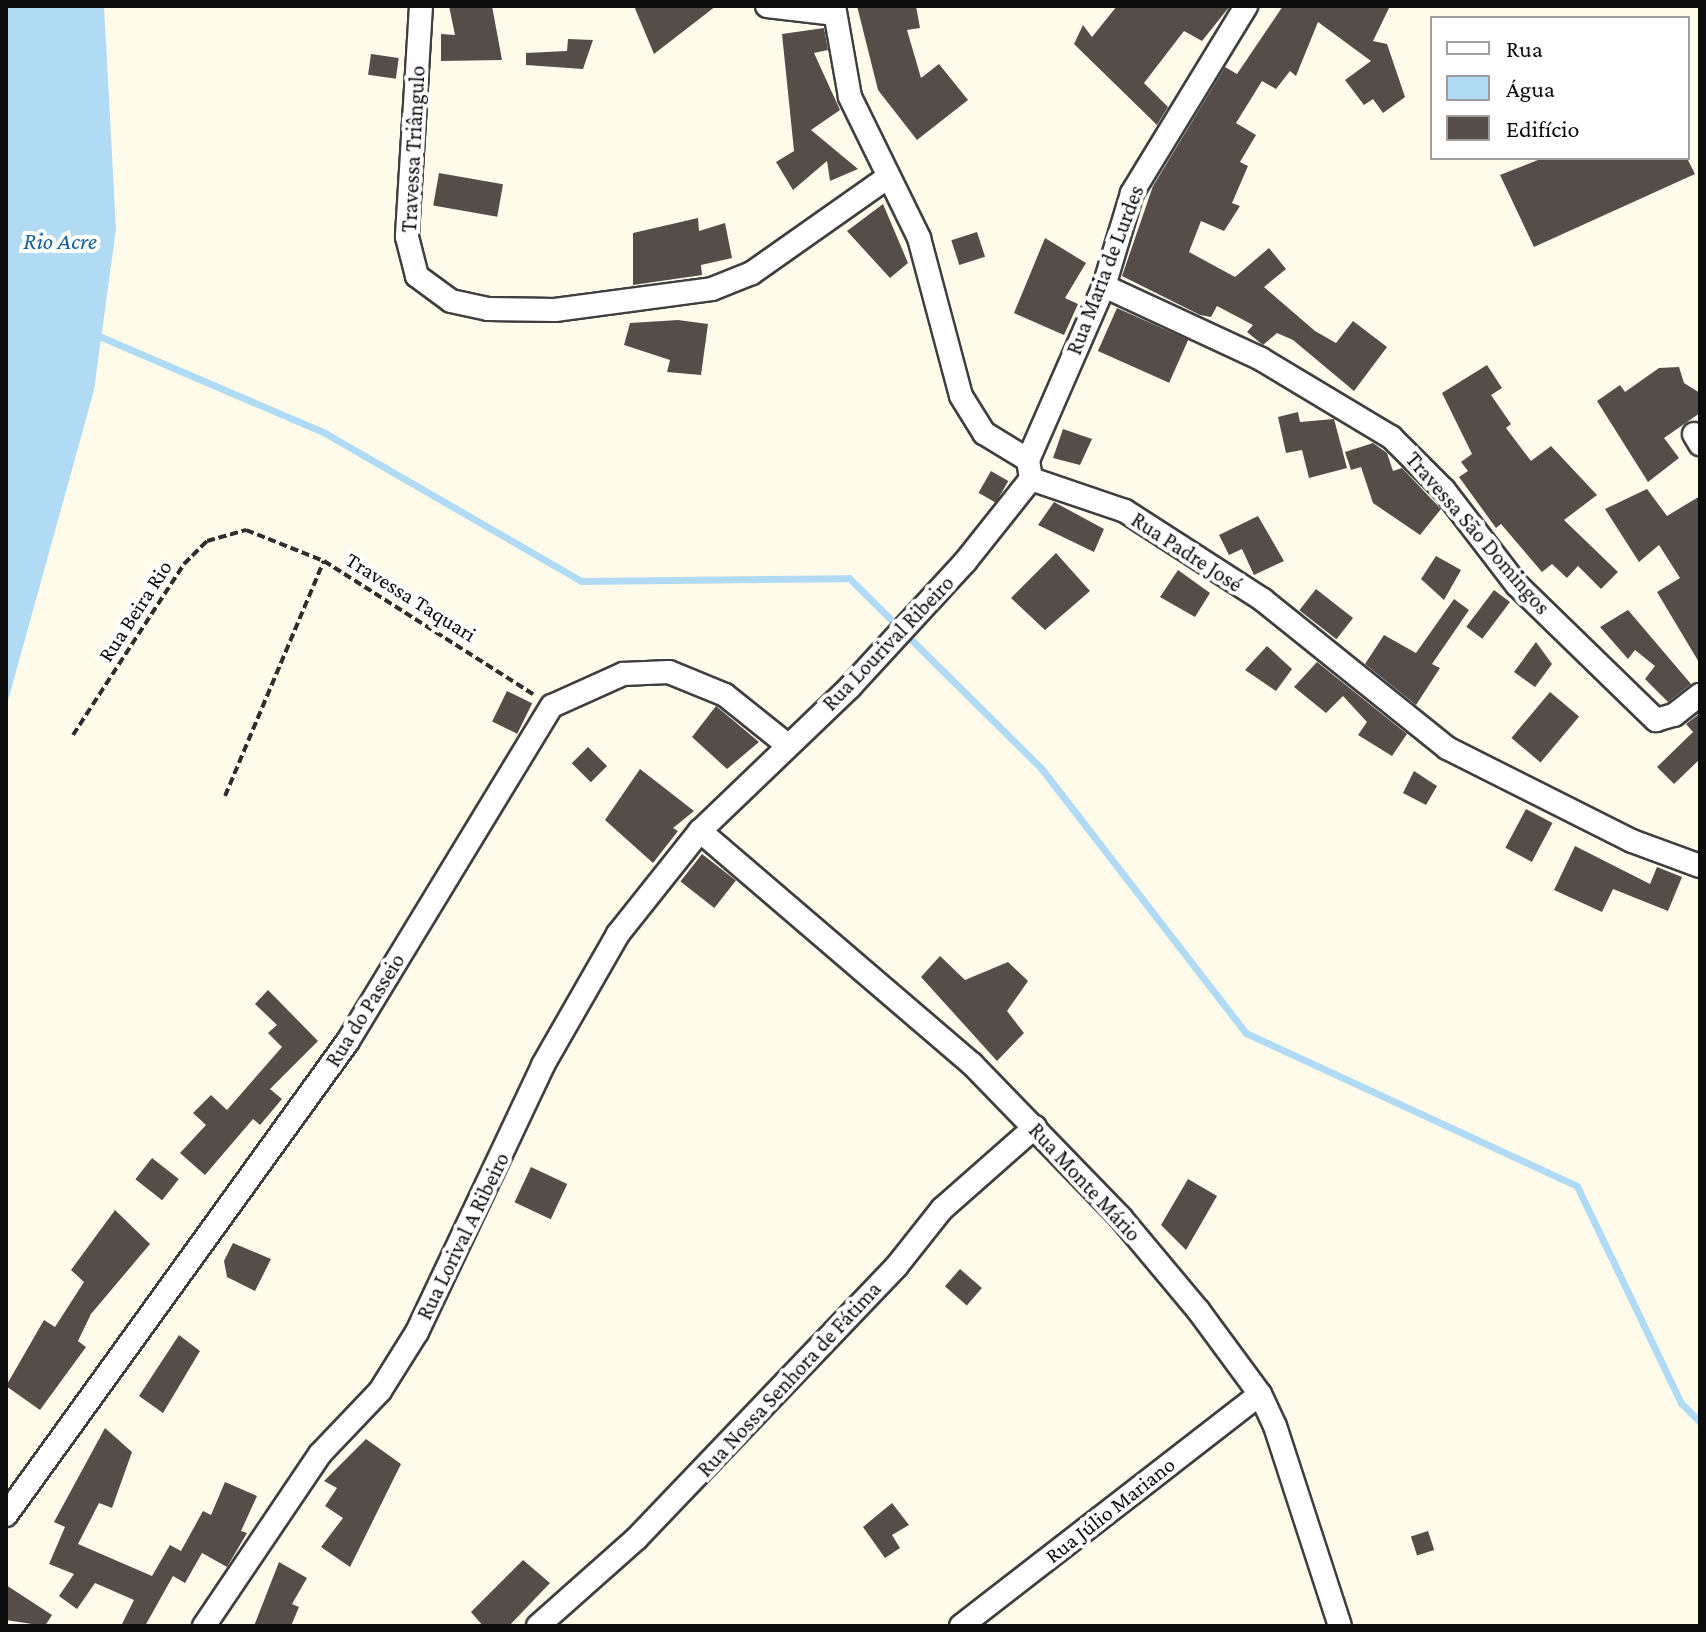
<!DOCTYPE html>
<meta charset="utf-8">
<style>
body{margin:0}
#map{position:relative;width:1706px;height:1632px;overflow:hidden;background:#fffbeb;font-family:"Crimson Pro",serif}
div>[style]{position:absolute}
.water>*{inset:0;background:#b1dbf4}
.stream>*{height:7px;margin:-3.5px;padding:0 3.5px;transform-origin:3.5px;border-radius:3.5px;background:#b1dbf4}
.building>*{inset:0;background:#544d48;transform-origin:0 0}
.path>*{height:4px;margin-top:-2px;transform-origin:0;background:repeating-linear-gradient(90deg,#2e2e2e 0 8px,transparent 0 12px)}
.roads{filter:drop-shadow(2px 0 #3f3f3f) drop-shadow(-2px 0 #3f3f3f) drop-shadow(0 2px #3f3f3f) drop-shadow(0 -2px #3f3f3f)}
.street>*{height:22px;margin:-11px;padding:0 11px;transform-origin:11px;border-radius:11px;background:#fff}
span{translate:-50% -50%;white-space:nowrap;text-align:center;line-height:1.15;-webkit-text-stroke:8px #fff;paint-order:stroke}
.street-label{font-size:22px;color:#0c0c0c}
.water-label{font-size:24px;color:#19609a;font-style:italic}
.frame{position:absolute;inset:0;border:8px solid #0c0c0c;pointer-events:none}
.legend{position:absolute;left:1430px;top:16px;width:260px;height:144px;box-sizing:border-box;background:#fff;border:2px solid #9e9e9e;margin:0;padding:10px 14px;list-style:none;font-size:24px;color:#0c0c0c}
.legend li{display:flex;align-items:center;gap:16px;height:40px}
.legend b{width:40px;border:2px solid #9e9e9e}
</style>
<div id="map">
<div class="water">
<i style="clip-path:polygon(6px 6px,104px 6px,116px 229px,94px 390px,6px 708px)"></i>
</div>
<div class="stream">
<i style="left:92px;top:333px;width:254px;rotate:23.2deg"></i>
<i style="left:325px;top:433px;width:296px;rotate:30deg"></i>
<i style="left:581px;top:581px;width:268px;rotate:-0.6deg"></i>
<i style="left:849px;top:578px;width:270px;rotate:44.7deg"></i>
<i style="left:1041px;top:768px;width:335px;rotate:52.3deg"></i>
<i style="left:1246px;top:1033px;width:365px;rotate:24.8deg"></i>
<i style="left:1577px;top:1186px;width:241px;rotate:64.4deg"></i>
<i style="left:1681px;top:1403px;width:27px;rotate:45deg"></i>
</div>
<div class="building">
<i style="clip-path:polygon(449px 6px,492px 6px,502px 60px,441px 61px,441px 34px,455px 35px)"></i>
<i style="clip-path:polygon(634px 6px,716px 6px,654px 54px)"></i>
<i style="clip-path:polygon(857px 6px,916px 6px,920px 28px,907px 30px,921px 78px,939px 64px,968px 100px,917px 140px,878px 90px)"></i>
<i style="clip-path:polygon(1117px 6px,1230px 6px,1202px 41px,1184px 31px,1144px 83px,1168px 107px,1157px 125px,1074px 44px,1083px 25px,1092px 37px)"></i>
<i style="clip-path:polygon(1283px 6px,1390px 6px,1373px 41px,1387px 44px,1405px 97px,1383px 113px,1373px 99px,1364px 105px,1345px 80px,1371px 61px,1318px 22px,1296px 76px,1290px 71px,1276px 89px,1262px 81px,1236px 123px,1256px 135px,1240px 162px,1248px 166px,1232px 203px,1240px 206px,1224px 231px,1201px 221px,1189px 252px,1235px 277px,1269px 248px,1286px 269px,1264px 287px,1315px 331px,1336px 343px,1353px 321px,1387px 347px,1354px 391px,1293px 340px,1277px 333px,1263px 345px,1247px 332px,1253px 325px,1217px 306px,1211px 317px,1200px 315px,1122px 276px,1153px 186px,1225px 67px,1237px 74px)"></i>
<i style="clip-path:polygon(824px 28px,828px 50px,814px 53px,840px 110px,811px 130px,858px 169px,830px 181px,827px 161px,793px 190px,776px 162px,794px 151px,782px 34px)"></i>
<i style="clip-path:polygon(568px 39px,593px 40px,583px 69px,526px 65px,526px 53px,567px 51px)"></i>
<i style="left:371px;top:54px;width:28px;height:21px;rotate:8deg"></i>
<i style="clip-path:polygon(1543px 158px,1687px 158px,1695px 174px,1534px 247px,1500px 175px)"></i>
<i style="left:439px;top:173px;width:65px;height:33px;rotate:10deg"></i>
<i style="clip-path:polygon(883px 204px,908px 263px,890px 278px,847px 231px)"></i>
<i style="clip-path:polygon(698px 218px,699px 231px,725px 223px,732px 258px,701px 265px,702px 275px,633px 285px,633px 233px)"></i>
<i style="left:977px;top:232px;width:26px;height:27px;rotate:72deg"></i>
<i style="clip-path:polygon(1045px 238px,1086px 263px,1065px 298px,1078px 304px,1064px 335px,1014px 313px)"></i>
<i style="left:1117px;top:308px;width:78px;height:47px;rotate:24deg"></i>
<i style="clip-path:polygon(678px 320px,708px 324px,701px 375px,667px 372px,670px 360px,624px 345px,630px 323px)"></i>
<i style="clip-path:polygon(1487px 365px,1502px 388px,1491px 395px,1511px 424px,1506px 428px,1531px 461px,1551px 446px,1597px 495px,1564px 520px,1618px 572px,1601px 589px,1578px 566px,1567px 578px,1552px 564px,1542px 572px,1501px 524px,1496px 528px,1459px 477px,1468px 471px,1461px 462px,1472px 454px,1442px 393px)"></i>
<i style="clip-path:polygon(1679px 367px,1684px 383px,1700px 393px,1700px 413px,1664px 438px,1679px 458px,1648px 482px,1597px 401px,1620px 385px,1625px 392px,1659px 368px)"></i>
<i style="clip-path:polygon(1298px 412px,1300px 422px,1334px 419px,1347px 468px,1309px 478px,1302px 450px,1286px 453px,1278px 417px)"></i>
<i style="clip-path:polygon(1063px 429px,1092px 439px,1080px 465px,1053px 458px)"></i>
<i style="clip-path:polygon(1373px 443px,1387px 453px,1393px 471px,1402px 468px,1441px 509px,1420px 535px,1373px 503px,1361px 467px,1351px 470px,1345px 452px)"></i>
<i style="left:991px;top:471px;width:20px;height:25px;rotate:30deg"></i>
<i style="clip-path:polygon(1647px 489px,1667px 516px,1700px 496px,1700px 664px,1657px 592px,1680px 578px,1659px 545px,1639px 562px,1605px 509px)"></i>
<i style="clip-path:polygon(1054px 502px,1104px 529px,1094px 552px,1038px 525px)"></i>
<i style="clip-path:polygon(1258px 516px,1284px 561px,1254px 575px,1242px 549px,1229px 555px,1219px 535px)"></i>
<i style="clip-path:polygon(1056px 553px,1090px 591px,1045px 630px,1011px 598px)"></i>
<i style="clip-path:polygon(1436px 556px,1461px 570px,1444px 600px,1421px 579px)"></i>
<i style="clip-path:polygon(1178px 570px,1210px 593px,1195px 617px,1160px 597px)"></i>
<i style="left:1316px;top:589px;width:47px;height:27px;rotate:38deg"></i>
<i style="left:1494px;top:590px;width:20px;height:46px;rotate:37deg"></i>
<i style="clip-path:polygon(1454px 599px,1469px 610px,1432px 664px,1440px 668px,1416px 705px,1365px 664px,1384px 635px,1416px 653px)"></i>
<i style="clip-path:polygon(1628px 610px,1691px 684px,1668px 702px,1645px 679px,1655px 666px,1635px 650px,1628px 659px,1600px 627px)"></i>
<i style="clip-path:polygon(1536px 642px,1552px 664px,1535px 687px,1514px 672px)"></i>
<i style="clip-path:polygon(1267px 646px,1292px 669px,1276px 691px,1245px 670px)"></i>
<i style="clip-path:polygon(1317px 662px,1407px 734px,1392px 756px,1358px 735px,1367px 722px,1343px 696px,1326px 713px,1294px 687px)"></i>
<i style="left:507px;top:691px;width:28px;height:34px;rotate:26deg"></i>
<i style="left:1550px;top:692px;width:38px;height:60px;rotate:40deg"></i>
<i style="clip-path:polygon(716px 706px,759px 742px,727px 769px,692px 737px)"></i>
<i style="clip-path:polygon(1700px 713px,1700px 759px,1674px 784px,1657px 767px,1693px 732px,1686px 724px)"></i>
<i style="left:588px;top:747px;width:27px;height:23px;rotate:45deg"></i>
<i style="clip-path:polygon(640px 769px,694px 811px,673px 828px,678px 831px,653px 863px,605px 820px)"></i>
<i style="clip-path:polygon(1414px 771px,1437px 786px,1426px 805px,1403px 793px)"></i>
<i style="left:1526px;top:809px;width:30px;height:44px;rotate:28deg"></i>
<i style="clip-path:polygon(1575px 846px,1650px 884px,1657px 867px,1682px 877px,1668px 911px,1613px 889px,1602px 912px,1554px 890px)"></i>
<i style="left:702px;top:854px;width:43px;height:35px;rotate:38deg"></i>
<i style="clip-path:polygon(940px 956px,965px 980px,1008px 962px,1028px 981px,1007px 1011px,1024px 1033px,997px 1061px,921px 977px)"></i>
<i style="clip-path:polygon(268px 990px,318px 1041px,270px 1089px,282px 1099px,260px 1125px,253px 1119px,205px 1175px,180px 1153px,206px 1125px,193px 1113px,211px 1095px,227px 1110px,282px 1047px,268px 1033px,277px 1025px,255px 1004px)"></i>
<i style="left:152px;top:1158px;width:34px;height:27px;rotate:38deg"></i>
<i style="left:531px;top:1167px;width:40px;height:39px;rotate:25deg"></i>
<i style="clip-path:polygon(1188px 1179px,1217px 1196px,1186px 1250px,1161px 1225px)"></i>
<i style="clip-path:polygon(115px 1210px,150px 1244px,91px 1314px,78px 1341px,86px 1347px,40px 1410px,6px 1386px,44px 1320px,55px 1327px,84px 1282px,71px 1270px)"></i>
<i style="clip-path:polygon(233px 1243px,271px 1259px,255px 1291px,227px 1277px,224px 1261px)"></i>
<i style="left:960px;top:1269px;width:29px;height:23px;rotate:41deg"></i>
<i style="clip-path:polygon(179px 1335px,200px 1351px,163px 1413px,139px 1396px)"></i>
<i style="clip-path:polygon(105px 1428px,132px 1452px,112px 1508px,99px 1503px,78px 1544px,152px 1576px,170px 1545px,181px 1551px,203px 1511px,211px 1515px,225px 1482px,257px 1496px,241px 1531px,247px 1533px,227px 1567px,202px 1553px,185px 1583px,173px 1576px,145px 1626px,121px 1626px,134px 1600px,95px 1583px,77px 1609px,59px 1596px,74px 1574px,49px 1564px,65px 1527px,54px 1522px)"></i>
<i style="clip-path:polygon(366px 1439px,401px 1464px,350px 1567px,321px 1547px,343px 1518px,325px 1506px,337px 1488px,324px 1481px)"></i>
<i style="clip-path:polygon(892px 1503px,909px 1525px,892px 1535px,900px 1548px,885px 1558px,863px 1527px)"></i>
<i style="left:1428px;top:1531px;width:20px;height:18px;rotate:72deg"></i>
<i style="clip-path:polygon(523px 1560px,550px 1583px,509px 1626px,483px 1626px,471px 1612px)"></i>
<i style="clip-path:polygon(279px 1562px,307px 1578px,292px 1604px,299px 1607px,291px 1626px,254px 1626px)"></i>
<i style="clip-path:polygon(6px 1585px,52px 1615px,45px 1626px,6px 1620px)"></i>
</div>
<div class="path">
<i style="left:73px;top:735px;width:204px;rotate:-57deg"></i>
<i style="left:184px;top:564px;width:33px;rotate:-45deg"></i>
<i style="left:207px;top:541px;width:41px;rotate:-15.8deg"></i>
<i style="left:246px;top:530px;width:84px;rotate:21.7deg"></i>
<i style="left:324px;top:561px;width:248px;rotate:32.5deg"></i>
<i style="left:225px;top:796px;width:255px;rotate:-67.2deg"></i>
</div>
<div class="roads">
<div class="street">
<i style="left:421px;top:6px;width:231px;rotate:93.5deg"></i>
<i style="left:407px;top:237px;width:40px;rotate:75.6deg"></i>
<i style="left:417px;top:276px;width:42px;rotate:36.3deg"></i>
<i style="left:451px;top:301px;width:38px;rotate:12deg"></i>
<i style="left:488px;top:309px;width:67px;rotate:0.9deg"></i>
<i style="left:555px;top:310px;width:158px;rotate:-7.6deg"></i>
<i style="left:712px;top:289px;width:43px;rotate:-21.8deg"></i>
<i style="left:752px;top:273px;width:166px;rotate:-35.2deg"></i>
<i style="left:767px;top:6px;width:67px;rotate:6.8deg"></i>
<i style="left:834px;top:6px;width:92px;rotate:80deg"></i>
<i style="left:850px;top:97px;width:157px;rotate:63.9deg"></i>
<i style="left:919px;top:238px;width:163px;rotate:75.1deg"></i>
<i style="left:961px;top:396px;width:44px;rotate:58.1deg"></i>
<i style="left:984px;top:433px;width:52px;rotate:31.5deg"></i>
<i style="left:1104px;top:286px;width:173px;rotate:24.9deg"></i>
<i style="left:1261px;top:359px;width:152px;rotate:31deg"></i>
<i style="left:1391px;top:437px;width:75px;rotate:45deg"></i>
<i style="left:1444px;top:490px;width:120px;rotate:52.5deg"></i>
<i style="left:1517px;top:585px;width:194px;rotate:44.2deg"></i>
<i style="left:1656px;top:720px;width:19px;rotate:-16deg"></i>
<i style="left:1674px;top:715px;width:33px;rotate:-38deg"></i>
<i style="left:1694px;top:434px;width:12px;rotate:59deg"></i>
<i style="left:1028px;top:460px;width:19px;rotate:81deg"></i>
<i style="left:1031px;top:479px;width:99px;rotate:18.8deg"></i>
<i style="left:1125px;top:511px;width:164px;rotate:32.8deg"></i>
<i style="left:1263px;top:600px;width:236px;rotate:38.8deg"></i>
<i style="left:1447px;top:748px;width:207px;rotate:26.7deg"></i>
<i style="left:1632px;top:841px;width:72px;rotate:20.2deg"></i>
<i style="left:1028px;top:460px;width:190px;rotate:-66.4deg"></i>
<i style="left:1104px;top:286px;width:97px;rotate:-73.2deg"></i>
<i style="left:1132px;top:193px;width:219px;rotate:-58.6deg"></i>
<i style="left:700px;top:831px;width:358px;rotate:40.6deg"></i>
<i style="left:972px;top:1064px;width:214px;rotate:45.9deg"></i>
<i style="left:1121px;top:1218px;width:120px;rotate:50.1deg"></i>
<i style="left:1198px;top:1310px;width:104px;rotate:53.6deg"></i>
<i style="left:1260px;top:1394px;width:35px;rotate:65deg"></i>
<i style="left:1275px;top:1426px;width:210px;rotate:72deg"></i>
<i style="left:6px;top:1515px;width:584px;rotate:-54.19deg"></i>
<i style="left:348px;top:1041px;width:392px;rotate:-58.7deg"></i>
<i style="left:552px;top:706px;width:78px;rotate:-24.3deg"></i>
<i style="left:623px;top:674px;width:46px;rotate:-2.5deg"></i>
<i style="left:669px;top:672px;width:61px;rotate:22.3deg"></i>
<i style="left:725px;top:695px;width:77px;rotate:38.7deg"></i>
<i style="left:204px;top:1626px;width:207px;rotate:-56deg"></i>
<i style="left:320px;top:1454px;width:87px;rotate:-46.4deg"></i>
<i style="left:380px;top:1391px;width:70px;rotate:-57.9deg"></i>
<i style="left:417px;top:1332px;width:295px;rotate:-64.7deg"></i>
<i style="left:543px;top:1065px;width:151px;rotate:-60.2deg"></i>
<i style="left:618px;top:934px;width:132px;rotate:-51.5deg"></i>
<i style="left:700px;top:831px;width:208px;rotate:-43.8deg"></i>
<i style="left:850px;top:687px;width:170px;rotate:-47.4deg"></i>
<i style="left:965px;top:562px;width:106px;rotate:-51.5deg"></i>
<i style="left:538px;top:1626px;width:132px;rotate:-41.6deg"></i>
<i style="left:637px;top:1538px;width:375px;rotate:-46.3deg"></i>
<i style="left:896px;top:1267px;width:74px;rotate:-51.6deg"></i>
<i style="left:942px;top:1209px;width:124px;rotate:-41.4deg"></i>
<i style="left:961px;top:1626px;width:378px;rotate:-37.8deg"></i>
</div>
</div>
<div class="street-label">
<span style="left:413px;top:149px;rotate:-87deg">Travessa Triângulo</span>
<span style="left:1105px;top:270px;rotate:-69deg">Rua Maria de Lurdes</span>
<span style="left:1478px;top:533px;rotate:49deg">Travessa São Domingos</span>
<span style="left:1187px;top:552px;rotate:33deg">Rua Padre José</span>
<span style="left:411px;top:597px;rotate:32deg">Travessa Taquari</span>
<span style="left:135px;top:611px;rotate:-57deg">Rua Beira Rio</span>
<span style="left:888px;top:643px;rotate:-46deg">Rua Lourival Ribeiro</span>
<span style="left:365px;top:1010px;rotate:-58deg">Rua do Passeio</span>
<span style="left:1085px;top:1182px;rotate:47deg">Rua Monte Mário</span>
<span style="left:463px;top:1236px;rotate:-64deg">Rua Lorival A Ribeiro</span>
<span style="left:789px;top:1379px;rotate:-47deg">Rua Nossa Senhora de Fátima</span>
<span style="left:1110px;top:1510px;rotate:-38deg">Rua Júlio Mariano</span>
</div>
<div class="water-label">
<span style="left:60px;top:241px">Rio Acre</span>
</div>
<div class="frame"></div>
<ul class="legend">
<li><b style="height:10px;background:#fff"></b>Rua</li>
<li><b style="height:22px;background:#b1dbf4"></b>Água</li>
<li><b style="height:22px;background:#544d48"></b>Edifício</li>
</ul>
</div>
